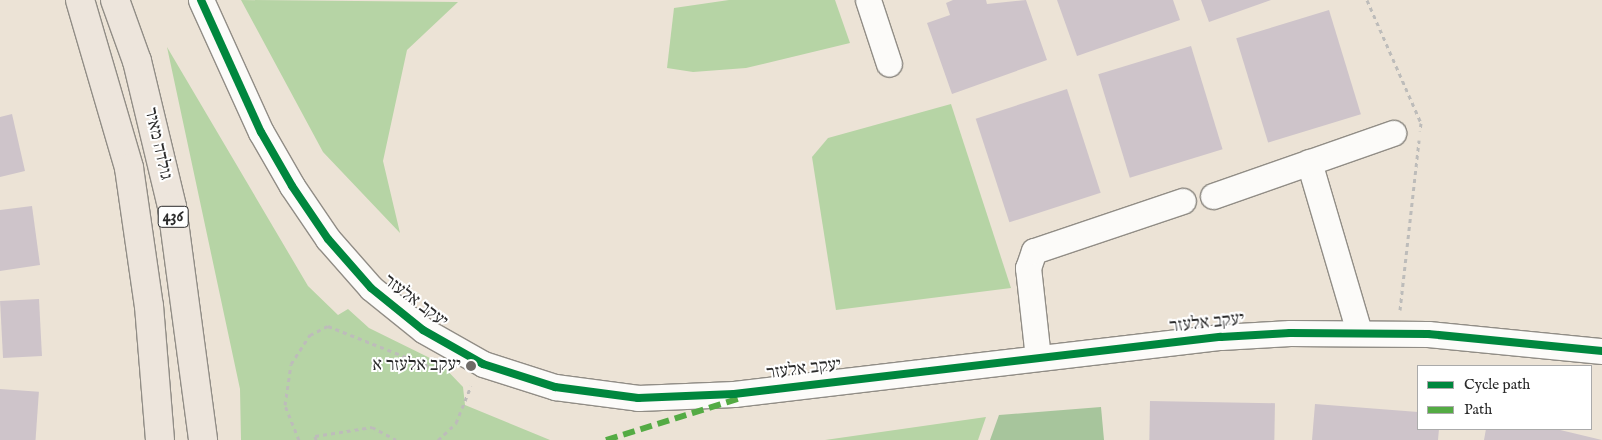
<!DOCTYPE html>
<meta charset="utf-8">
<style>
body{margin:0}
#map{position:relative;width:1602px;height:440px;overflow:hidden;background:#ece3d6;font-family:"IM FELL English","Frank Ruhl Libre",serif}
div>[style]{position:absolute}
.green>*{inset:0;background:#b6d4a5}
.forest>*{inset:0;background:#a7c59c}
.building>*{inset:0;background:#cec4ca;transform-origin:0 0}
.path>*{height:3px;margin-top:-1.5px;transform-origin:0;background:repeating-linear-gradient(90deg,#bdbcba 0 4px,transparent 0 8px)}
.roads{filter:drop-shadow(1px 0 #918d86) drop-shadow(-1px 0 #918d86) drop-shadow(0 1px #918d86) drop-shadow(0 -1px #918d86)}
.minor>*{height:25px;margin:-12.5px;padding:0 12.5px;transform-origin:12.5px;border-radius:12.5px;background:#fcfbf9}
.major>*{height:28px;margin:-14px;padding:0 14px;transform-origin:14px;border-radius:14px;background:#ede5dc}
.quiet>*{height:6px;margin-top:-3px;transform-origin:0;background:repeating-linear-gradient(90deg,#54ab44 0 12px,transparent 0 18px)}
.cycleway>*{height:8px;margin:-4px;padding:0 4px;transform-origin:4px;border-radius:4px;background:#00873e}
.dots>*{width:14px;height:14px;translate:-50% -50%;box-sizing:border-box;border:2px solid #fff;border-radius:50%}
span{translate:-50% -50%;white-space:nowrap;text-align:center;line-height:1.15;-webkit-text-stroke:4px #fff;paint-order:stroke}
.shield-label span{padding:1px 4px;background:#fff;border:1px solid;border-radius:4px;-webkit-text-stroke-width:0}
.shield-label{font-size:16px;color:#2b2b2b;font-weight:700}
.street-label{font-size:18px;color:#2b2b2b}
.poi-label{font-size:18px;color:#2b2b2b}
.right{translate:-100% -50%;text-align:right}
.legend{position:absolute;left:1417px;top:365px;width:175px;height:65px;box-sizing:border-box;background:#fff;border:1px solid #aaa;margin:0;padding:6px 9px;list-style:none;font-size:15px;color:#2b2b2b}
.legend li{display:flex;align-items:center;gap:10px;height:25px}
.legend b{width:25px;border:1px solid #aaa}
</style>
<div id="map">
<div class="green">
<i style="clip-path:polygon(241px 0,458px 2px,407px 50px,383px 161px,400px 233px,323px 152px)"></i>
<i style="clip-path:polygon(729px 0,835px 0,850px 43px,746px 68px,693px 72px,667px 68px,674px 8px)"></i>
<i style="clip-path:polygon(167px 47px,308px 286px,338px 315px,348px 309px,369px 328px,440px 363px,463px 387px,465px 405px,550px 440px,241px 440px,240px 389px)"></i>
<i style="clip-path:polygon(951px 104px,1011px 288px,836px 310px,812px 157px,828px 138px)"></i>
<i style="clip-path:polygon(986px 417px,978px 440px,825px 440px)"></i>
</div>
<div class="forest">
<i style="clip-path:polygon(1101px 407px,1104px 440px,990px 440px,999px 415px)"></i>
</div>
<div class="building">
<i style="clip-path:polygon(953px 0,986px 0,987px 4px,1026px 0,1047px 60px,952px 94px,927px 23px,950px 15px,946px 3px)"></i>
<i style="clip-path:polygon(1057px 0,1173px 0,1180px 20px,1077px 56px)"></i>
<i style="clip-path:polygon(1201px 0,1271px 0,1209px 22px)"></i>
<i style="left:1329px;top:10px;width:109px;height:97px;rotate:73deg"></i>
<i style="left:1191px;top:46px;width:108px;height:97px;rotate:73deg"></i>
<i style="left:1067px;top:89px;width:109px;height:96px;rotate:72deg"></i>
<i style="clip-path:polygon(12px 114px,25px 171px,0 177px,0 117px)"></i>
<i style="clip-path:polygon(32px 206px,40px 265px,0 271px,0 210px)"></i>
<i style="left:39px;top:299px;width:57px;height:39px;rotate:87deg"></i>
<i style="left:0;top:389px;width:39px;height:51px;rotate:4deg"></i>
<i style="left:1150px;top:401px;width:125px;height:39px;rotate:1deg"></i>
<i style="clip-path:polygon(1315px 404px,1418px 412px,1418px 429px,1439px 429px,1438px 440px,1312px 440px)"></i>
<i style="clip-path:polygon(1486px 429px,1556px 429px,1602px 440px,1484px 440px)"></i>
</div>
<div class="path">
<i style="left:1367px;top:0;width:134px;rotate:66.3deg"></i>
<i style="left:1421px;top:123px;width:8px;rotate:97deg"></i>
<i style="left:1400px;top:310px;width:171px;rotate:-83.6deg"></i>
<i style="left:299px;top:440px;width:38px;rotate:-112deg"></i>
<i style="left:285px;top:405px;width:41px;rotate:-81.7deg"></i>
<i style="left:291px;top:364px;width:35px;rotate:-57deg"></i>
<i style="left:310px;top:335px;width:20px;rotate:-27deg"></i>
<i style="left:328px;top:326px;width:116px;rotate:21.7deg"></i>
<i style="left:316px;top:440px;width:4px;rotate:-104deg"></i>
<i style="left:315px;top:436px;width:58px;rotate:-9deg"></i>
<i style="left:372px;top:427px;width:27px;rotate:28deg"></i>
<i style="left:438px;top:440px;width:25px;rotate:-43deg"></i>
<i style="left:456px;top:423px;width:40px;rotate:-68deg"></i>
</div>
<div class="roads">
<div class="minor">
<i style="left:201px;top:0;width:145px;rotate:65.6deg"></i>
<i style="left:261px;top:132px;width:62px;rotate:60.1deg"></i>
<i style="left:292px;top:186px;width:64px;rotate:55.8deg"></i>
<i style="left:328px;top:239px;width:65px;rotate:48.7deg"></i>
<i style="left:371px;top:288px;width:67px;rotate:38.9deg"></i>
<i style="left:423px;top:330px;width:69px;rotate:29.5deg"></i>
<i style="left:483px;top:364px;width:76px;rotate:17.7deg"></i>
<i style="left:555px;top:387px;width:84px;rotate:7.5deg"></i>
<i style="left:638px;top:398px;width:96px;rotate:-2.4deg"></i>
<i style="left:734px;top:394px;width:490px;rotate:-6.7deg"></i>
<i style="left:1221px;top:337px;width:69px;rotate:-3.3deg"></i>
<i style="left:1290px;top:333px;width:138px;rotate:0.4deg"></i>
<i style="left:1428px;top:334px;width:175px;rotate:5.6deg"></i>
<i style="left:868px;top:0;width:67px;rotate:71.8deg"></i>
<i style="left:1309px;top:162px;width:177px;rotate:73.6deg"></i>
<i style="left:1213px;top:196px;width:191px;rotate:-19.3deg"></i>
<i style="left:1038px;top:358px;width:91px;rotate:-96.3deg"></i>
<i style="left:1028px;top:268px;width:18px;rotate:-71deg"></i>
<i style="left:1034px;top:251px;width:157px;rotate:-18.6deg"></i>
</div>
<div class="major">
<i style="left:80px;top:0;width:175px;rotate:73.7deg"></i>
<i style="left:129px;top:168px;width:139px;rotate:81.8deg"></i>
<i style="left:149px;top:306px;width:134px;rotate:85.3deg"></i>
<i style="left:115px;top:0;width:65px;rotate:70.2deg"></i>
<i style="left:137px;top:61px;width:150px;rotate:76.5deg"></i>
<i style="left:172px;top:207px;width:235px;rotate:82.4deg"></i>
</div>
</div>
<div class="quiet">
<i style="left:606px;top:440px;width:138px;rotate:-17.3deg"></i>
</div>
<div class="cycleway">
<i style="left:201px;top:0;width:145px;rotate:65.6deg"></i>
<i style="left:261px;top:132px;width:62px;rotate:60.1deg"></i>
<i style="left:292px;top:186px;width:64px;rotate:55.8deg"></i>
<i style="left:328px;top:239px;width:65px;rotate:48.7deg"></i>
<i style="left:371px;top:288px;width:67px;rotate:38.9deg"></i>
<i style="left:423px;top:330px;width:69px;rotate:29.5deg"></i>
<i style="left:483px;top:364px;width:76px;rotate:17.7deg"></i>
<i style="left:555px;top:387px;width:84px;rotate:7.5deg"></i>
<i style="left:638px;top:398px;width:96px;rotate:-2.4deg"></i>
<i style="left:734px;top:394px;width:490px;rotate:-6.7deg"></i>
<i style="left:1221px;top:337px;width:69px;rotate:-3.3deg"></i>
<i style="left:1290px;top:333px;width:138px;rotate:0.4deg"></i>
<i style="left:1428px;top:334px;width:175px;rotate:5.6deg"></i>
</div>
<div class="dots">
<i style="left:471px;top:366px;background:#6f6b67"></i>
</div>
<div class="shield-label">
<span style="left:173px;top:217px">436</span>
</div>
<div class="street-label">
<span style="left:157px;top:144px;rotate:77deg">גולדה מאיר</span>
<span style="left:415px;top:302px;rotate:37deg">יעקב אלעזר</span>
<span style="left:1207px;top:324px;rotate:-6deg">יעקב אלעזר</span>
<span style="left:804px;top:370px;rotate:-7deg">יעקב אלעזר</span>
</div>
<div class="poi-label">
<span class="right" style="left:461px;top:366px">יעקב אלעזר א</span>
</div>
<ul class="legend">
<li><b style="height:6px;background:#00873e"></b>Cycle path</li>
<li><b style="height:6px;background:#54ab44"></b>Path</li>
</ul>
</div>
